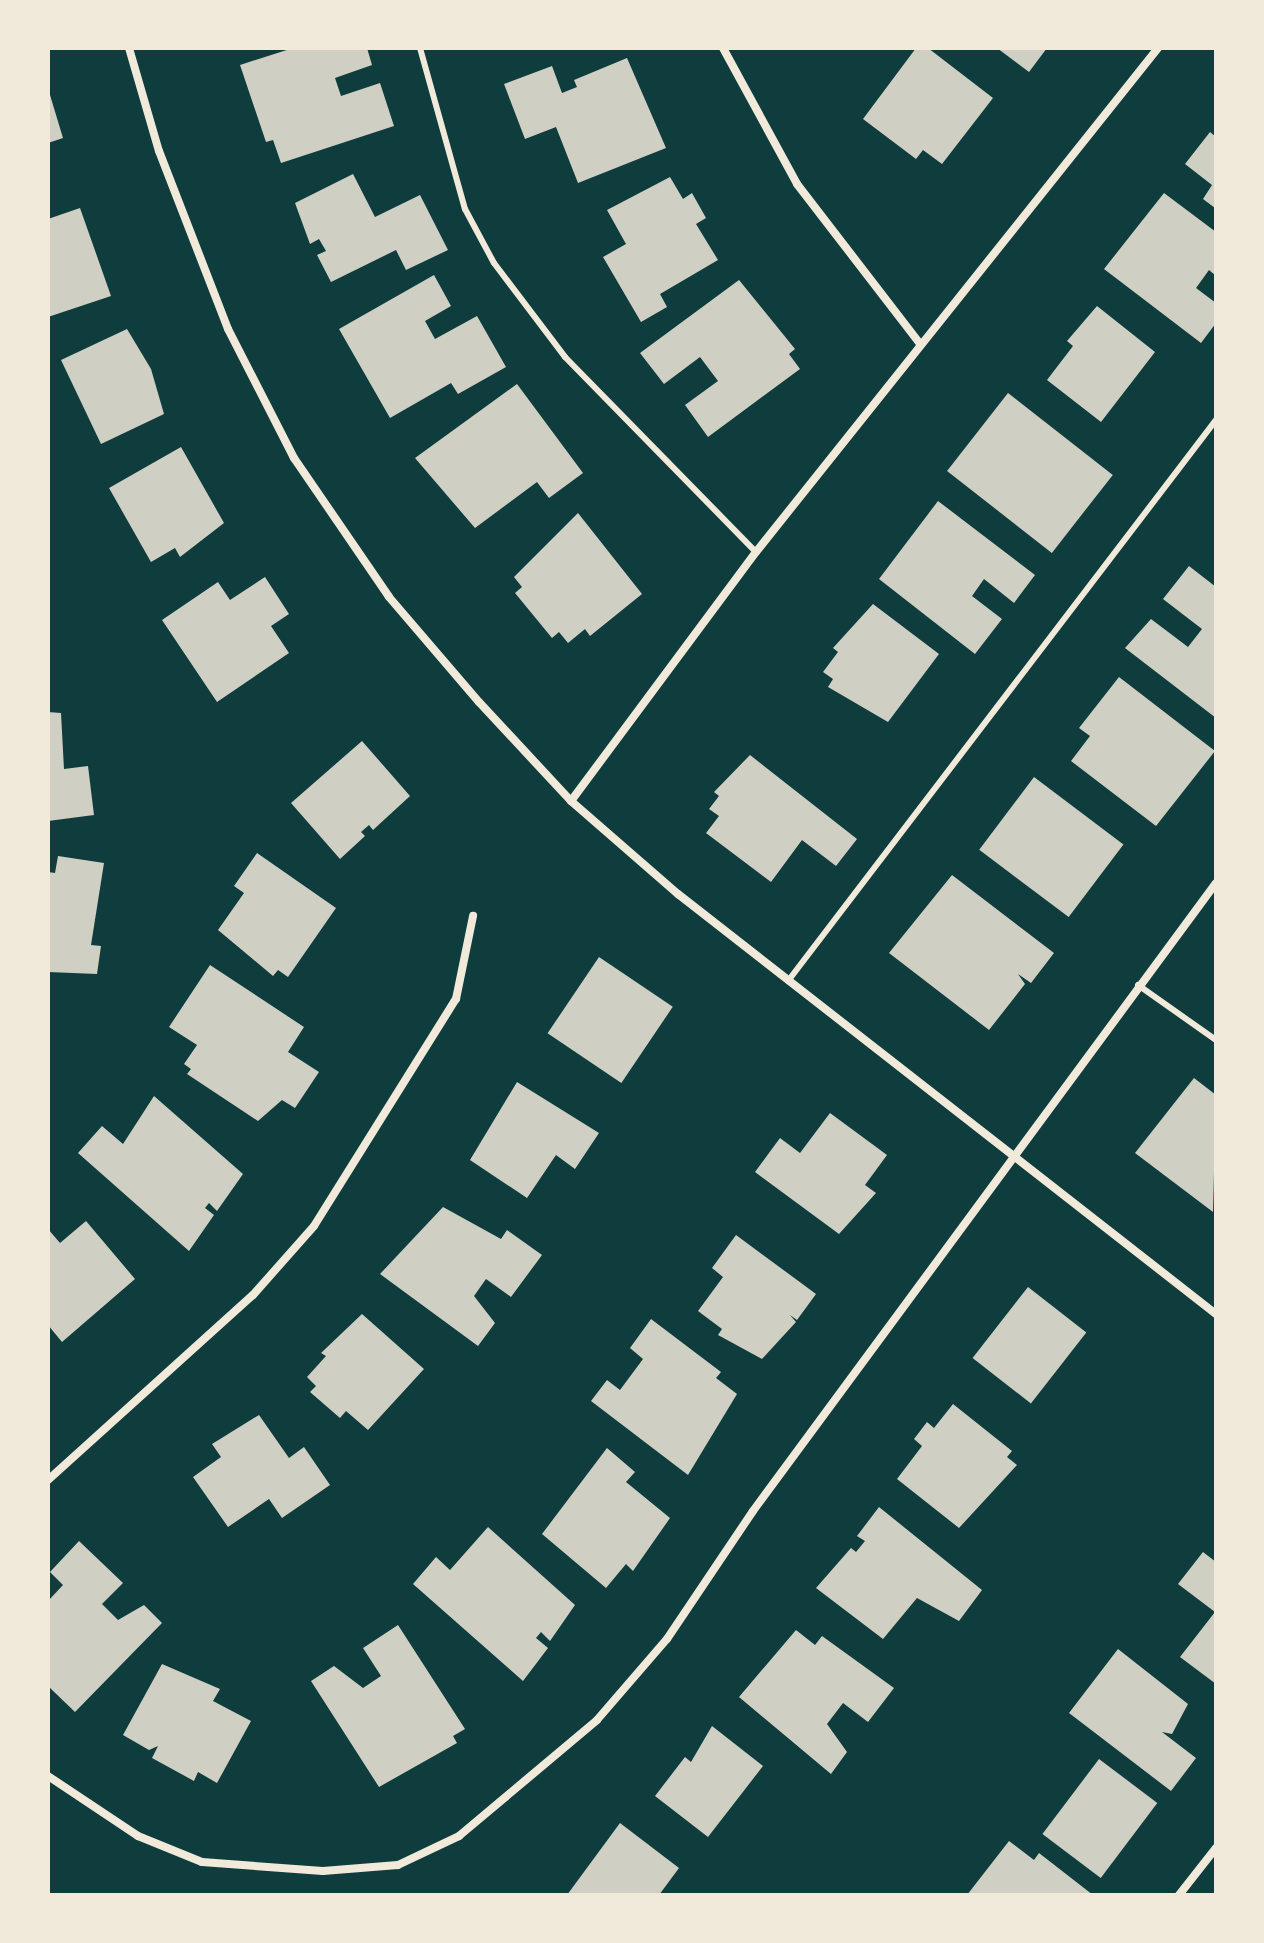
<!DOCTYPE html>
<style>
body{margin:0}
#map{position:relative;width:1264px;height:1943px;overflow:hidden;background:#0f3d3e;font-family:Poppins,sans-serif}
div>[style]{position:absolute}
.building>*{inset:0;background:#cfcfc3;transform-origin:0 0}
.service>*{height:6px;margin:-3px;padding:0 3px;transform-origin:3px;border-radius:3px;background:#f1e9da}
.minor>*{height:8px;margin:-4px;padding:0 4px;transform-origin:4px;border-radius:4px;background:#f1e9da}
span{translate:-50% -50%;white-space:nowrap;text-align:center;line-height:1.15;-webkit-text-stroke:6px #f1e9da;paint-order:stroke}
.frame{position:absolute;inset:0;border:50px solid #f1e9da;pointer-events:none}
</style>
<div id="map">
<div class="building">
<i style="clip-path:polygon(293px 48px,367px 48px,372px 65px,335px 78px,341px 96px,380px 83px,394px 126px,281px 163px,273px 140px,266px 142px,240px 65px)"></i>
<i style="clip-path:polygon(916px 48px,928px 48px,993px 98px,942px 164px,923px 150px,916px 159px,863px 119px)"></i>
<i style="clip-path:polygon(997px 48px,1047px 48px,1029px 72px)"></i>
<i style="clip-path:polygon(627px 58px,666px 148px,578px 183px,556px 127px,525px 139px,504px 84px,552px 66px,562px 93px,577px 87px,574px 80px)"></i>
<i style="clip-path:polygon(50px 95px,63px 138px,48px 143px,48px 96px)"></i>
<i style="clip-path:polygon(1210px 132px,1216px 137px,1215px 208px,1203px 199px,1212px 185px,1185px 164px)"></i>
<i style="clip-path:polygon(353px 174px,375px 217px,420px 195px,448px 250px,406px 270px,396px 250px,331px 282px,317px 255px,326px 251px,319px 239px,310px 244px,295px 203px)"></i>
<i style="clip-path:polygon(670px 177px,683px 199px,692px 193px,706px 218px,696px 224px,718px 260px,660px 294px,667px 307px,641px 322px,603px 257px,626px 244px,607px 210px)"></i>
<i style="clip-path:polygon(1164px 193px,1216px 232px,1216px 276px,1209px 270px,1196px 288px,1216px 303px,1216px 323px,1201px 343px,1104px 269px)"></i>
<i style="clip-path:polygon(80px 208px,111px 296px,48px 317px,48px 219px)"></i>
<i style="clip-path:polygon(434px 275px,451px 306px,425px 321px,435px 339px,477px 316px,506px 367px,458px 394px,451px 383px,390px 418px,339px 329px)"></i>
<i style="clip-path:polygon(739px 280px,795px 349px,789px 354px,800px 369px,708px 437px,685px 405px,718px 381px,700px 357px,664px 384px,640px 353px)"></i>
<i style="clip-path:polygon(1097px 306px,1155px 352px,1101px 422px,1047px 380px,1073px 346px,1067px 341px)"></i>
<i style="clip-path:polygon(127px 329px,151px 369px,164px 414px,101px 444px,61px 360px)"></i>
<i style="clip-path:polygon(517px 384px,583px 473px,549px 498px,537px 482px,475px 528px,415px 458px)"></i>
<i style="left:1008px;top:393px;width:133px;height:99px;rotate:38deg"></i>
<i style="clip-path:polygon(181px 447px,224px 523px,180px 557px,175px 548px,151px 562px,109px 488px)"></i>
<i style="clip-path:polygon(938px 501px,1035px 575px,1014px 603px,984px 579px,972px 596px,1002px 619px,975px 654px,879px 579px)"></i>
<i style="clip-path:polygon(578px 513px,642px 594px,590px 636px,585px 629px,568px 643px,559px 632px,552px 638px,515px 593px,522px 587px,514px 577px)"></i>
<i style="clip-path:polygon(1189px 566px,1216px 587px,1216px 718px,1125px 648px,1151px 619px,1188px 647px,1202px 629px,1163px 599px)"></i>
<i style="clip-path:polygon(265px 577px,289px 614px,271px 626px,289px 653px,217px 702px,162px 620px,218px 582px,230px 600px)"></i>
<i style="clip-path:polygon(873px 604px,939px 654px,888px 722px,828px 687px,833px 679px,823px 672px,838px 652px,833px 648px)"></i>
<i style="clip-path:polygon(1119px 677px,1215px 751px,1156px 826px,1071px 761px,1090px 736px,1079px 728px)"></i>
<i style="clip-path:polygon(48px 712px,61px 713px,64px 769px,88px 766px,94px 815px,48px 821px)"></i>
<i style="clip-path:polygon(362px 741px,410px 796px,373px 830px,369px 825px,361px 832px,365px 836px,340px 859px,291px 803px)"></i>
<i style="clip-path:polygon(750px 755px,857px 839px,836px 866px,802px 840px,771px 882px,706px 833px,719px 816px,709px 809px,719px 796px,714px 792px)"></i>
<i style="left:1034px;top:777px;width:112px;height:91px;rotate:37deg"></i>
<i style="clip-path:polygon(257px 853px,336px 908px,288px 977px,278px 970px,273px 976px,218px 930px,244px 893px,234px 886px)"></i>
<i style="clip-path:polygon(58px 856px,104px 863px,91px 945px,101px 946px,97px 974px,48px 972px,48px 872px,55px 873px)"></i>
<i style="clip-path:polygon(952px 875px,1054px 953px,1031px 983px,1018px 974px,1025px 984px,989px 1030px,889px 953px)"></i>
<i style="left:599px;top:957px;width:89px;height:92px;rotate:34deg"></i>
<i style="clip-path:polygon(210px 965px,304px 1027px,288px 1052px,319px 1072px,295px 1108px,282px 1100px,258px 1121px,187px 1074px,191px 1069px,184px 1064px,197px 1045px,169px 1027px)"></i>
<i style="clip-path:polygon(1194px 1078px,1216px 1095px,1213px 1212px,1135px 1153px)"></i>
<i style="clip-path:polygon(517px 1082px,599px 1133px,575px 1169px,556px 1155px,527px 1198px,470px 1160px)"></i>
<i style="clip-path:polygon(154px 1096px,243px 1174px,217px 1211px,209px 1203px,205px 1208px,214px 1215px,189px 1251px,78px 1153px,102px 1126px,123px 1144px)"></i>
<i style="clip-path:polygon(830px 1113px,887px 1155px,865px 1185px,876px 1193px,839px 1234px,755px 1172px,780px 1138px,800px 1153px)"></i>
<i style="clip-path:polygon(443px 1207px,501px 1239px,507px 1230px,542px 1255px,511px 1297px,486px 1279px,474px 1296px,495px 1323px,478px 1346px,380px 1274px)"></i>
<i style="clip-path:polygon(86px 1221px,135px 1279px,62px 1342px,48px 1325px,48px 1229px,60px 1243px)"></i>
<i style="clip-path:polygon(736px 1235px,816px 1294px,797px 1320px,790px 1315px,796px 1322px,762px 1359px,718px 1335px,722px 1329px,698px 1311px,723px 1277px,712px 1268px)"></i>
<i style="left:1028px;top:1287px;width:74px;height:90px;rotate:38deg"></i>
<i style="clip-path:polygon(362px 1314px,424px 1369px,368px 1430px,346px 1411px,340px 1418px,310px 1392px,316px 1386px,307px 1377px,326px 1356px,321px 1353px)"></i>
<i style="clip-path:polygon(651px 1319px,721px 1372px,716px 1378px,737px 1394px,688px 1475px,591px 1401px,607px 1380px,620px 1390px,643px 1359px,630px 1348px)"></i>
<i style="clip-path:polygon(953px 1404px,1012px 1451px,1007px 1457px,1017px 1465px,959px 1528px,897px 1479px,922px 1446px,914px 1439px,927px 1422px,934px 1428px)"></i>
<i style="clip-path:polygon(259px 1415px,289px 1458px,304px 1447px,330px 1485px,282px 1518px,269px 1499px,228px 1527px,193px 1477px,221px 1457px,212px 1444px)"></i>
<i style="clip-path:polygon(607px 1448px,635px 1472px,626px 1482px,670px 1518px,633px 1571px,626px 1564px,606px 1588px,542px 1534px)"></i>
<i style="clip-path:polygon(879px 1507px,982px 1590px,959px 1621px,917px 1598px,883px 1639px,816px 1588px,851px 1548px,856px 1552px,865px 1541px,857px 1536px)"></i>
<i style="clip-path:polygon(488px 1527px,575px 1605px,550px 1641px,541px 1632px,536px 1638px,548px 1648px,523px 1681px,413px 1584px,436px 1557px,450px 1570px)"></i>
<i style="clip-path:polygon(79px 1541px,123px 1583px,102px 1604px,118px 1620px,144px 1605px,162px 1623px,75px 1712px,48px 1686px,48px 1601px,63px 1585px,50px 1572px)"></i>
<i style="clip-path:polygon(1203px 1552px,1216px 1562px,1216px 1684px,1180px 1657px,1215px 1612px,1178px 1584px)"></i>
<i style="clip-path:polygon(398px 1625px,465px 1729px,453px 1736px,457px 1743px,379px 1787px,311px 1681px,334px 1666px,363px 1688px,381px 1676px,363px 1648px)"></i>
<i style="clip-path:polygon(796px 1630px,815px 1645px,822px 1636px,894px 1688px,868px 1722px,843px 1703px,827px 1724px,847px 1752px,831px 1774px,739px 1697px)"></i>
<i style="clip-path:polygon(1118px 1649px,1188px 1704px,1172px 1734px,1162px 1732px,1196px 1758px,1171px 1791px,1069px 1713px)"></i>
<i style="clip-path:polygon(162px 1664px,220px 1689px,213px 1701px,251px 1721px,217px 1783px,198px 1772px,194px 1781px,152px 1758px,158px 1746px,149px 1750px,123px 1735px)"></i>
<i style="clip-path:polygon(712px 1726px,763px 1766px,708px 1837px,655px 1796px,685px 1757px,691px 1762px)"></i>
<i style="left:1099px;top:1759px;width:73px;height:94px;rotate:37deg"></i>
<i style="clip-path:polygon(620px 1823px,679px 1868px,659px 1895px,567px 1895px)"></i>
<i style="clip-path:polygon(1009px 1841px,1034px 1860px,1039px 1853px,1093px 1895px,967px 1895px)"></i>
</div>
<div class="service">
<i style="left:420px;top:48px;width:167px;rotate:74.4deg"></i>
<i style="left:465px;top:209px;width:61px;rotate:61.8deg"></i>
<i style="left:494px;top:263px;width:118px;rotate:52.9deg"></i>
<i style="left:565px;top:357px;width:273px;rotate:45.6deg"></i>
<i style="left:788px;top:981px;width:706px;rotate:-52.66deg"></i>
<i style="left:1138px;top:985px;width:95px;rotate:35.2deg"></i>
</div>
<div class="minor">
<i style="left:129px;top:48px;width:107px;rotate:73.8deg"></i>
<i style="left:159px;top:151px;width:191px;rotate:68.8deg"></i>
<i style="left:228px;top:329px;width:145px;rotate:62.9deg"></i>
<i style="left:294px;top:458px;width:168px;rotate:55.6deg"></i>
<i style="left:389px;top:597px;width:138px;rotate:49.4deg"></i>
<i style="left:479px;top:702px;width:135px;rotate:47.1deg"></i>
<i style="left:571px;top:801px;width:142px;rotate:41deg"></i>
<i style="left:678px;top:894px;width:683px;rotate:37.98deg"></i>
<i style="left:723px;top:48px;width:155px;rotate:61.4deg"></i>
<i style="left:797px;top:184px;width:203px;rotate:52.4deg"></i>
<i style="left:571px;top:801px;width:310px;rotate:-53.4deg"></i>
<i style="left:756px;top:552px;width:645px;rotate:-51.42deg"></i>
<i style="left:48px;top:1480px;width:276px;rotate:-42.1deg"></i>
<i style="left:253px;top:1295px;width:92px;rotate:-48.5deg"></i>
<i style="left:314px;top:1226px;width:268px;rotate:-58deg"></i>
<i style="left:456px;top:999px;width:85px;rotate:-78.4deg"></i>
<i style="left:48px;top:1776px;width:108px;rotate:33.7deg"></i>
<i style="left:138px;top:1836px;width:69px;rotate:22.1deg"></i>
<i style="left:202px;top:1862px;width:121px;rotate:4.3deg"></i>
<i style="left:323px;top:1871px;width:75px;rotate:-4.6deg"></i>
<i style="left:398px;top:1865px;width:68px;rotate:-25.4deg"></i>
<i style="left:459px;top:1836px;width:180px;rotate:-40deg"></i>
<i style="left:597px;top:1720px;width:107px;rotate:-49.2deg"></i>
<i style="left:667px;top:1639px;width:154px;rotate:-56.1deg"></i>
<i style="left:753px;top:1511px;width:780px;rotate:-53.6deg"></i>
<i style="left:1179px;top:1895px;width:60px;rotate:-51.8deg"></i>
</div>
<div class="frame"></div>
</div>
